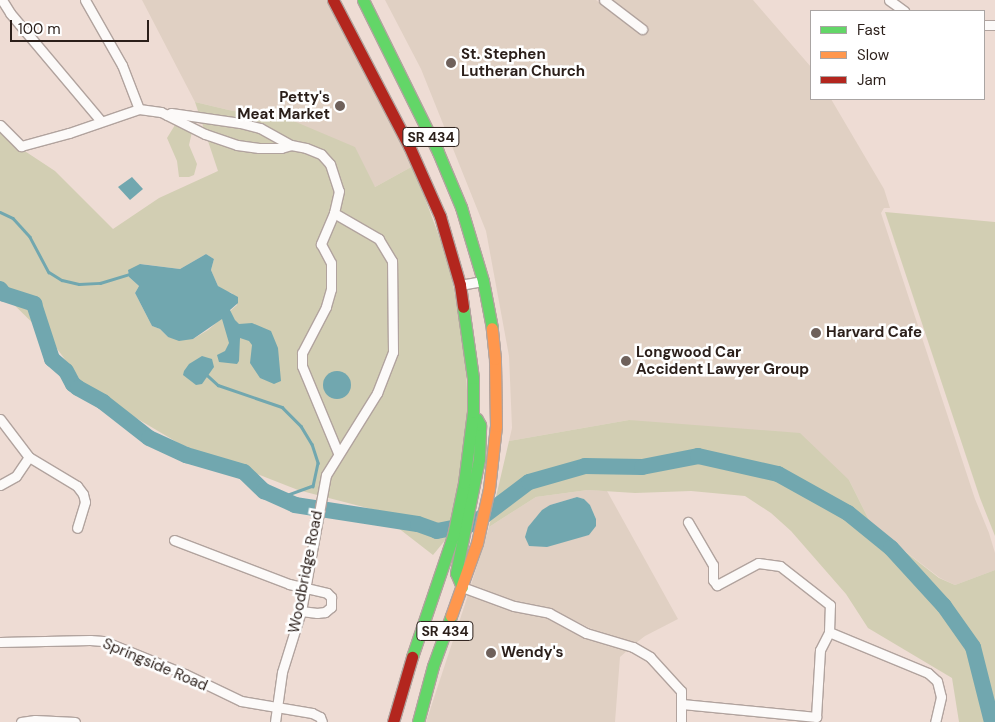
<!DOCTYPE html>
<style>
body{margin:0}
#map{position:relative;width:995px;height:722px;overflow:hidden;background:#eedcd4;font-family:"DM Sans",sans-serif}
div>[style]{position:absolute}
.commercial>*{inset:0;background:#e0d0c3}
.green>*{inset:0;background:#d2ceb3}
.water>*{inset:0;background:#71a7af}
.round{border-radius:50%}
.stream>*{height:2.5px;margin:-1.25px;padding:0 1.25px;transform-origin:1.25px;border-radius:1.25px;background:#71a7af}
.river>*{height:16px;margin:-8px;padding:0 8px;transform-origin:8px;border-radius:8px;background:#71a7af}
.roads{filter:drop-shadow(1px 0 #b1a39e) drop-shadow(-1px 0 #b1a39e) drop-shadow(0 1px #b1a39e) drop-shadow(0 -1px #b1a39e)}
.street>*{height:9px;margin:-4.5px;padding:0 4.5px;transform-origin:4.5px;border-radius:4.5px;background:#fcfaf9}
.fast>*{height:11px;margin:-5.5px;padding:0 5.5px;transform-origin:5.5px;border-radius:5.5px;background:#63d668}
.slow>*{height:11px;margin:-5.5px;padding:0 5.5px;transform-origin:5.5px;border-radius:5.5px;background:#ff974d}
.jam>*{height:11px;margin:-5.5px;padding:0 5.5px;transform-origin:5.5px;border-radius:5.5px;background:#b3261e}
.dots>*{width:14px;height:14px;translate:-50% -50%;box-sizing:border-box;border:2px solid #fff;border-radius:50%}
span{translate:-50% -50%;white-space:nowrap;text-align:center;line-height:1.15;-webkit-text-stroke:5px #fff;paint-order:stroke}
.shield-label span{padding:1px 4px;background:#fff;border:1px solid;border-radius:4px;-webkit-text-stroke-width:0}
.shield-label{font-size:14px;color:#2b1f1a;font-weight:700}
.poi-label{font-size:15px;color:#2b1f1a;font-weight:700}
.left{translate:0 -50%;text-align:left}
.right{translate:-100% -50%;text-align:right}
.street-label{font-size:15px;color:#2b1f1a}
.legend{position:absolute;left:810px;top:10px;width:175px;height:90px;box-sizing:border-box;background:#fff;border:1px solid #aaa5a3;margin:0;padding:6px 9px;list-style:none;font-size:15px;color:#2b1f1a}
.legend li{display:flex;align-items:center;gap:10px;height:25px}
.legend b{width:25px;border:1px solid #aaa5a3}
.scale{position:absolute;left:10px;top:20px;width:139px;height:22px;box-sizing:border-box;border:2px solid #2b1f1a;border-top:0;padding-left:6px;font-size:15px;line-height:18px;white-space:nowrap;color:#2b1f1a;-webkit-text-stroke:4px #fff;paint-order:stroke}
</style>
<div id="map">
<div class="commercial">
<i style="clip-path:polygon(142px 0,327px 0,413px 166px,375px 187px,277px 114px,233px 111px,195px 102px)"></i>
<i style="clip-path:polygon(385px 0,596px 0,642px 35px,649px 28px,612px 0,753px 0,811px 67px,811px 99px,831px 99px,884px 189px,890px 208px,884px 208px,881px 213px,975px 499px,989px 533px,995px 553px,995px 570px,955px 585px,940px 578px,872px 526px,849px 480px,629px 420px,509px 441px,512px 428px,509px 356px,486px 231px,421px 69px)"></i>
<i style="clip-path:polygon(evenodd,588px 490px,607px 491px,678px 619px,645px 636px,636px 643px,602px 634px,551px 609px,515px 602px,471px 585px,489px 527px,536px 497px,588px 490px,577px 497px,584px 499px,590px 505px,596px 519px,589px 535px,571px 539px,528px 527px,550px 505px,577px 497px)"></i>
<i style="clip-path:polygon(468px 595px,512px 611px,548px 618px,599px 643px,628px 650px,620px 657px,615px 722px,426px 722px)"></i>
</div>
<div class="green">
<i style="clip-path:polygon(evenodd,195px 102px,233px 111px,277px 114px,355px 147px,375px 187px,413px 166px,449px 263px,465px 348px,468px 412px,458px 483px,447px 538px,433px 555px,375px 510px,298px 490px,180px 444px,87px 389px,52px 342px,0 291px,0 126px,8px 140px,55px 171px,113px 229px,159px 198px,218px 171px,195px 102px,206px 254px,214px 259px,211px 270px,218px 286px,225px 291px,232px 293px,237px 305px,208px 330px,193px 339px,168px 337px,160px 329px,152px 326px,135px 293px,139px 286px,129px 277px,128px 271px,141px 264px,180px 269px,206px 254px)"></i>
<i style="clip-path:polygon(175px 125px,192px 132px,189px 145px,197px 164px,194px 175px,189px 177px,179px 177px,177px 161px,167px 138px)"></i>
<i style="clip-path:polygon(885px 212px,995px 222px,995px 536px,980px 498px)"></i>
<i style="clip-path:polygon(629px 420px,800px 433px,849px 480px,872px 526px,939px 578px,955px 585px,995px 570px,995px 722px,959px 722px,952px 678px,868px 628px,846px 594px,791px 531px,771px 513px,745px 496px,691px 491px,635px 493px,588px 490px,536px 497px,489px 527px,509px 441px)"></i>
</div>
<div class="water">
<i style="clip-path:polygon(132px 177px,143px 189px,130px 200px,118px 187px)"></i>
<i style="clip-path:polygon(206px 254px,214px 259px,211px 270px,218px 286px,238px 297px,238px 303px,230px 310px,235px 320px,239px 324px,252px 323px,271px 331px,278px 348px,281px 381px,274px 384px,260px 378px,250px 363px,252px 345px,249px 341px,240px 338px,239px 361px,237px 364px,219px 362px,217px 355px,225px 351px,229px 343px,222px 319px,193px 339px,179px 341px,168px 337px,160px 329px,152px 326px,135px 293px,139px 286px,129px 277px,128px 270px,140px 264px,180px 269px)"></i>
<i style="clip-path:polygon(202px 356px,212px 359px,214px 367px,202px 384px,196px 385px,183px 375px,184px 371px,189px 364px)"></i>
<i class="round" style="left:323px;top:371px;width:28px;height:28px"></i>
<i style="clip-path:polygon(577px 497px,584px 499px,590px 505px,596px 519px,596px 526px,589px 535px,547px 547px,529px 546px,525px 537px,528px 527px,542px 510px,550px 505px)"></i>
</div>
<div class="stream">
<i style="left:0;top:212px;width:14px;rotate:25deg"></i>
<i style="left:13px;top:218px;width:25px;rotate:48deg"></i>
<i style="left:30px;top:237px;width:40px;rotate:62deg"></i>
<i style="left:49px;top:272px;width:15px;rotate:32deg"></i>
<i style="left:62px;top:280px;width:17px;rotate:13deg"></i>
<i style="left:79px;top:284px;width:21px;rotate:-3deg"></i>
<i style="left:100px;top:283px;width:30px;rotate:-17deg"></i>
<i style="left:207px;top:375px;width:15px;rotate:42deg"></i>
<i style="left:218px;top:385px;width:68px;rotate:19deg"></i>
<i style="left:282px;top:407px;width:27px;rotate:45deg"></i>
<i style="left:301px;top:426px;width:21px;rotate:59deg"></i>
<i style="left:312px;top:444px;width:20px;rotate:72deg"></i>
<i style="left:318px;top:463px;width:24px;rotate:102deg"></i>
<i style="left:313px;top:486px;width:35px;rotate:160deg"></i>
</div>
<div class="river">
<i style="left:0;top:289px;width:6px;rotate:51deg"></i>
<i style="left:4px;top:294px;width:32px;rotate:18deg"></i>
<i style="left:34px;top:304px;width:58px;rotate:71.9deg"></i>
<i style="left:52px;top:359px;width:18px;rotate:41deg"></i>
<i style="left:66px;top:371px;width:15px;rotate:62deg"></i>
<i style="left:73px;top:384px;width:6px;rotate:39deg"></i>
<i style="left:78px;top:388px;width:29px;rotate:29deg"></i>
<i style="left:103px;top:402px;width:58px;rotate:38deg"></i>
<i style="left:149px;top:438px;width:41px;rotate:24.7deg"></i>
<i style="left:186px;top:455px;width:60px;rotate:16.3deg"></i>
<i style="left:244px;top:472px;width:28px;rotate:44deg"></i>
<i style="left:264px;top:491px;width:34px;rotate:24deg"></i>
<i style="left:295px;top:505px;width:124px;rotate:8.8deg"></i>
<i style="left:418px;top:524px;width:20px;rotate:20deg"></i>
<i style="left:437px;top:531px;width:37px;rotate:-11deg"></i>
<i style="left:473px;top:524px;width:70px;rotate:-36.9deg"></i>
<i style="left:529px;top:482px;width:58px;rotate:-15.9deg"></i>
<i style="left:585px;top:466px;width:57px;rotate:1deg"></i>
<i style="left:642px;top:467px;width:57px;rotate:-11.1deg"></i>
<i style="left:698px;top:456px;width:82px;rotate:12.7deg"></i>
<i style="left:778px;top:474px;width:80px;rotate:29.1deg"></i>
<i style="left:848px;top:513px;width:55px;rotate:39.1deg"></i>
<i style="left:891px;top:548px;width:79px;rotate:47.6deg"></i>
<i style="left:944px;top:606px;width:50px;rotate:54.7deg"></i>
<i style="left:973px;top:647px;width:77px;rotate:75.8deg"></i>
</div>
<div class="roads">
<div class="street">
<i style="left:2px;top:0;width:15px;rotate:58deg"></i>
<i style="left:10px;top:13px;width:141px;rotate:49.9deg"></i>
<i style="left:85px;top:0;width:75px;rotate:60.4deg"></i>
<i style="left:122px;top:65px;width:47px;rotate:68.9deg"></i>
<i style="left:604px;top:0;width:48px;rotate:37.3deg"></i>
<i style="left:889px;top:0;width:19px;rotate:36deg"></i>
<i style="left:984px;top:25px;width:11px"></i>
<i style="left:167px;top:115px;width:4px;rotate:-27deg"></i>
<i style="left:171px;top:113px;width:70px;rotate:8.2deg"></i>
<i style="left:240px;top:123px;width:21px;rotate:14deg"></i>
<i style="left:260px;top:128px;width:35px;rotate:29deg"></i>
<i style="left:291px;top:145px;width:15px;rotate:11deg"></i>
<i style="left:306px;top:148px;width:16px;rotate:22deg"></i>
<i style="left:321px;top:154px;width:13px;rotate:48deg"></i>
<i style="left:330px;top:164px;width:28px;rotate:72deg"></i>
<i style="left:339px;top:191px;width:23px;rotate:103deg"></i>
<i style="left:334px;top:213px;width:34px;rotate:113deg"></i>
<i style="left:321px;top:244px;width:21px;rotate:62deg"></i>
<i style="left:331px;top:263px;width:26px;rotate:90deg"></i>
<i style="left:331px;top:289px;width:19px;rotate:106deg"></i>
<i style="left:326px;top:307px;width:52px;rotate:117.6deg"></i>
<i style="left:302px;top:353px;width:13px;rotate:90deg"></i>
<i style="left:302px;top:366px;width:94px;rotate:67.5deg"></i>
<i style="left:0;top:125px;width:30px;rotate:45deg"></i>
<i style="left:21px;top:146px;width:50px;rotate:-15.2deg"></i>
<i style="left:69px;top:133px;width:74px;rotate:-18.9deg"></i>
<i style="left:139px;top:109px;width:22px;rotate:8deg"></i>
<i style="left:161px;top:112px;width:49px;rotate:26.6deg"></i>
<i style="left:205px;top:134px;width:34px;rotate:19deg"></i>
<i style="left:237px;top:145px;width:22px;rotate:8deg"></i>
<i style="left:259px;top:148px;width:22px"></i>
<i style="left:281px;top:148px;width:10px;rotate:-17deg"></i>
<i style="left:460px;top:285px;width:23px;rotate:-10deg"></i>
<i style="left:0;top:419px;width:48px;rotate:52.7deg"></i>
<i style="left:29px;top:457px;width:56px;rotate:31.1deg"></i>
<i style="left:77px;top:486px;width:10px;rotate:53deg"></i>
<i style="left:83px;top:494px;width:8px;rotate:76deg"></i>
<i style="left:85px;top:502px;width:27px;rotate:107deg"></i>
<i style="left:0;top:485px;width:18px;rotate:-29deg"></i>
<i style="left:16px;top:476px;width:23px;rotate:-56deg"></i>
<i style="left:174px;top:540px;width:123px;rotate:20.9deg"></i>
<i style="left:289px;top:584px;width:39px;rotate:13deg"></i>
<i style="left:327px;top:593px;width:6px;rotate:45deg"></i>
<i style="left:331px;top:597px;width:10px;rotate:90deg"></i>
<i style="left:331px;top:607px;width:8px;rotate:140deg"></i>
<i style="left:325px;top:612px;width:8px;rotate:173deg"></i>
<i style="left:317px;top:613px;width:16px;rotate:-173deg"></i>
<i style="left:462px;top:587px;width:55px;rotate:20.1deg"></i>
<i style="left:514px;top:606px;width:36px;rotate:11deg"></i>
<i style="left:549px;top:613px;width:42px;rotate:28.4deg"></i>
<i style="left:586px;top:633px;width:49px;rotate:16.6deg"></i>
<i style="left:633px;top:647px;width:20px;rotate:30deg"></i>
<i style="left:650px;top:657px;width:46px;rotate:47.6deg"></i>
<i style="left:681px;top:691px;width:31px;rotate:90deg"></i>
<i style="left:829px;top:632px;width:107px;rotate:22.5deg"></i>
<i style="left:928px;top:673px;width:12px;rotate:42deg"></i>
<i style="left:937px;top:681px;width:16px;rotate:76deg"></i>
<i style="left:941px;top:697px;width:26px;rotate:103deg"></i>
<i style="left:0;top:642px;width:90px;rotate:-1.3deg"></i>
<i style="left:90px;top:640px;width:13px;rotate:4deg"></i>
<i style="left:103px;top:641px;width:88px;rotate:21.9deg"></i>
<i style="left:185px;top:674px;width:62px;rotate:25.7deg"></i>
<i style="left:241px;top:701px;width:72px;rotate:9.6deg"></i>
<i style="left:312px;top:713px;width:9px;rotate:27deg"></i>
<i style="left:320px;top:717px;width:5px;rotate:68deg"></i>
<i style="left:682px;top:704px;width:135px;rotate:5.5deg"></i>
<i style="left:816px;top:717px;width:67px;rotate:-86.6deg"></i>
<i style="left:820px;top:650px;width:20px;rotate:-63deg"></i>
<i style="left:829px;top:632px;width:27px;rotate:-88deg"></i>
<i style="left:830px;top:605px;width:63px;rotate:-142deg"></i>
<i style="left:780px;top:566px;width:22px;rotate:-172deg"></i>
<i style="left:758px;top:563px;width:47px;rotate:151.8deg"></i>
<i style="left:717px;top:585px;width:6px;rotate:-129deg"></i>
<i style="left:713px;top:580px;width:15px;rotate:-90deg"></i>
<i style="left:713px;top:565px;width:50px;rotate:-120.2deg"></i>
<i style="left:21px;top:722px;width:14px;rotate:-8deg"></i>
<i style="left:35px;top:720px;width:40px;rotate:2.9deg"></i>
<i style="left:275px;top:722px;width:50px;rotate:-82deg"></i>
<i style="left:282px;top:672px;width:64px;rotate:-72.7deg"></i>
<i style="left:301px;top:611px;width:138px;rotate:-79.6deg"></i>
<i style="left:326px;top:475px;width:97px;rotate:-58.1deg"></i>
<i style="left:377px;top:393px;width:44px;rotate:-68.7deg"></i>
<i style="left:393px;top:352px;width:91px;rotate:-90.6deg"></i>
<i style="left:392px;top:261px;width:26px;rotate:-121deg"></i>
<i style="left:379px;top:239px;width:52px;rotate:-150deg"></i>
</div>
<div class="fast">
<i style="left:363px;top:0;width:169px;rotate:63.7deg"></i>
<i style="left:438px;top:152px;width:60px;rotate:67.3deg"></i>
<i style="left:461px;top:207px;width:77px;rotate:73.4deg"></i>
<i style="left:483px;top:281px;width:48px;rotate:79.2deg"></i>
<i style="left:462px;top:587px;width:15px;rotate:-113deg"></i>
<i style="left:456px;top:573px;width:116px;rotate:-78.6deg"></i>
<i style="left:479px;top:459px;width:34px;rotate:-88deg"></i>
<i style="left:480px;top:425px;width:7px;rotate:-117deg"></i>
<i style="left:412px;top:657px;width:128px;rotate:-71.3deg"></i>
<i style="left:453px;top:536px;width:54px;rotate:-78.3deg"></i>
<i style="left:464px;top:483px;width:72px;rotate:-82.8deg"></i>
<i style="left:473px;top:412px;width:34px;rotate:-90deg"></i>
<i style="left:473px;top:378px;width:72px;rotate:-98deg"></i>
<i style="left:418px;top:722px;width:58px;rotate:-75deg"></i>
<i style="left:433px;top:666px;width:53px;rotate:-70.2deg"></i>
</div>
<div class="slow">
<i style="left:451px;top:616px;width:77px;rotate:-70.4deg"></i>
<i style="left:477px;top:543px;width:55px;rotate:-77.5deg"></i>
<i style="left:489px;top:489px;width:63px;rotate:-83.7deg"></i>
<i style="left:496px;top:426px;width:67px;rotate:-90.9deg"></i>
<i style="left:495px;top:359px;width:31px;rotate:-96deg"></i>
</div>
<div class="jam">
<i style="left:333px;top:0;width:165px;rotate:62.5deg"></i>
<i style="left:409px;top:146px;width:77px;rotate:66.1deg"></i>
<i style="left:440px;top:216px;width:72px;rotate:73.8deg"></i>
<i style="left:460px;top:285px;width:22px;rotate:82deg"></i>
<i style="left:393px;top:722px;width:68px;rotate:-73.7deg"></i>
</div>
</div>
<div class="dots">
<i style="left:451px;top:63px;background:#6f615b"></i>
<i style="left:340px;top:106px;background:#6f615b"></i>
<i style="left:816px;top:333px;background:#6f615b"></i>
<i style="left:626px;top:361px;background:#6f615b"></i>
<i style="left:491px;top:653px;background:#6f615b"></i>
</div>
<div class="shield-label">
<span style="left:431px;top:137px">SR 434</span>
<span style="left:445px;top:631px">SR 434</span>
</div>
<div class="poi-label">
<span class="left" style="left:461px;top:63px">St. Stephen<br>Lutheran Church</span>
<span class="right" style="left:330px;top:106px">Petty's<br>Meat Market</span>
<span class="left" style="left:826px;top:333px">Harvard Cafe</span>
<span class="left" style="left:636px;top:361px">Longwood Car<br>Accident Lawyer Group</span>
<span class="left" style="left:501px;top:653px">Wendy's</span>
</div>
<div class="street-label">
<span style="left:306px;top:572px;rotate:-79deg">Woodbridge Road</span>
<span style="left:155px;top:665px;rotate:23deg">Springside Road</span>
</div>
<ul class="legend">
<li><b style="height:6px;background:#63d668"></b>Fast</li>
<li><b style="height:6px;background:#ff974d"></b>Slow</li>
<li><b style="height:6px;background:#b3261e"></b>Jam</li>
</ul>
<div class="scale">100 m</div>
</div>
